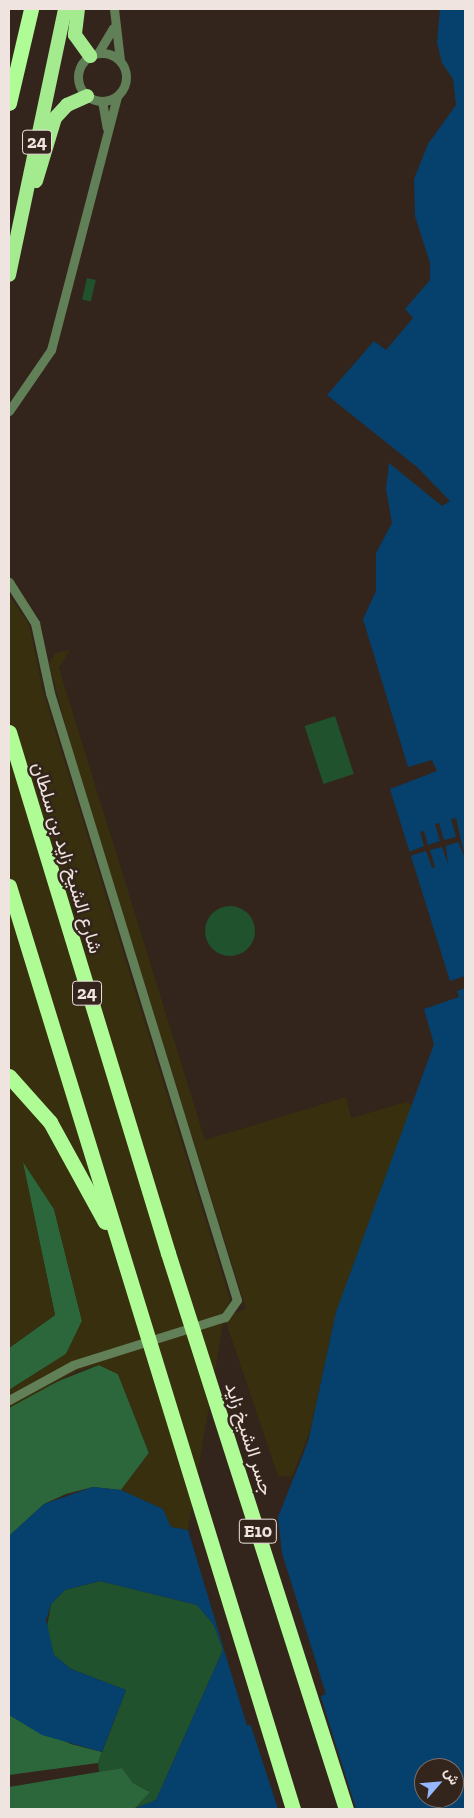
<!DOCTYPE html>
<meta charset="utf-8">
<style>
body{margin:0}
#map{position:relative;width:474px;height:1818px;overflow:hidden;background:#33241c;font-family:"Zilla Slab",Vazirmatn,serif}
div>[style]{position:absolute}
.green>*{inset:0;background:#20522d;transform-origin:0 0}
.round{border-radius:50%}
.forest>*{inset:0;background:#2c663b}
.sand>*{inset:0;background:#372f0e}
.water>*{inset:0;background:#05416c}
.pier>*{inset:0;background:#33241c}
.minor>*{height:9px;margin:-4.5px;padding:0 4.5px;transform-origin:4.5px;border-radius:4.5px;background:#628058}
.minor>.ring{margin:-4.5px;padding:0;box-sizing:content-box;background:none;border:9px solid #628058;border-radius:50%}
.trunk>*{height:14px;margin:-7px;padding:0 7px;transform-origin:7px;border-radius:7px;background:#a4ea8e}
.motorway>*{height:15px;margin:-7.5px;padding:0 7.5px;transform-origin:7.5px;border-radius:7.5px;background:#affc96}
span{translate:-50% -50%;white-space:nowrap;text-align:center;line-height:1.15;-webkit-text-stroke:5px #33241c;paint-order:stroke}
.shield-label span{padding:1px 4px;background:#33241c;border:1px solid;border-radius:4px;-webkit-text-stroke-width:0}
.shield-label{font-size:18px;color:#efe4df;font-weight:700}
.street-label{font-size:19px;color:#efe4df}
.frame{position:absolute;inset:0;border:10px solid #efe4df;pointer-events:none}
.north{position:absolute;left:414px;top:1758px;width:50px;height:50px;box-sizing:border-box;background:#33241c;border:1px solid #7e716a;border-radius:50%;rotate:63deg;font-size:14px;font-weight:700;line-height:20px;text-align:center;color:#efe4df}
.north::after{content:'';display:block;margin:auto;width:18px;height:22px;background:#94b7fd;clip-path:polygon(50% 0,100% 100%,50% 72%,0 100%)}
</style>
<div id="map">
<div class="green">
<i style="left:87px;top:278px;width:9px;height:22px;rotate:13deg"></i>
<i style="left:335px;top:716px;width:61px;height:32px;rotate:72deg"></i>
<i class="round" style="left:205px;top:906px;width:50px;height:50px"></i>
<i style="clip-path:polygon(100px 1581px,197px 1605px,214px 1625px,223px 1650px,156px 1800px,134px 1809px,149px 1791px,133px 1783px,122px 1768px,99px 1772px,98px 1763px,126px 1690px,71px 1669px,54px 1655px,46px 1632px,51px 1604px,65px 1590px)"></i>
</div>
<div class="forest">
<i style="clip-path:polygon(22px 1160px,54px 1209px,82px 1321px,66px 1354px,9px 1390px,9px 1348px,55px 1315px)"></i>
<i style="clip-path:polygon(99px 1365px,118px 1374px,149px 1453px,121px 1490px,93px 1487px,66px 1494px,44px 1504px,9px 1536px,9px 1408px,36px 1390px)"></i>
<i style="clip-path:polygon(9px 1715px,71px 1744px,102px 1752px,98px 1763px,9px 1775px)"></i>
<i style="clip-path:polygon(122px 1768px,133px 1783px,150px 1792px,134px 1809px,9px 1809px,9px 1787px)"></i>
</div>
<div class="sand">
<i style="clip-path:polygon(9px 595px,29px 624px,43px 691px,230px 1299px,224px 1317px,246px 1309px,74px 758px,49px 663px,55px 653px,70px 650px,59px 668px,205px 1140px,346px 1097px,351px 1118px,406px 1102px,415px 1106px,336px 1312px,310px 1431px,292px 1477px,278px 1476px,224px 1317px,188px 1530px,171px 1527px,163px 1509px,121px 1490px,149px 1453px,118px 1374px,99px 1365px,77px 1371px,9px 1408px,9px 1390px,66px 1354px,82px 1321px,54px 1209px,23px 1162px,55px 1315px,9px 1348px)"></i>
</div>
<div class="water">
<i style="clip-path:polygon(440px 9px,465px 9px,465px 976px,450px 981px,390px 789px,437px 771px,432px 760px,408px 767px,363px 619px,376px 591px,376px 553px,392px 523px,386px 489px,389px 463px,442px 506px,450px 501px,417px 467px,327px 395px,374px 341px,386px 350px,413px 318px,405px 309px,430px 280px,430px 263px,415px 216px,414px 179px,428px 144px,456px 105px,453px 79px,442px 63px,437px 43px)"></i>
<i style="clip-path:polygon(evenodd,465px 988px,465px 1809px,134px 1809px,156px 1800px,223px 1650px,214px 1625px,197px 1605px,100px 1581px,65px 1590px,51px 1604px,46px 1620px,54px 1655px,71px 1669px,126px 1690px,102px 1752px,42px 1735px,9px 1715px,9px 1536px,44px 1504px,93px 1487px,121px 1490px,163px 1509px,171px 1527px,188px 1530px,247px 1726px,326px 1694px,282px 1553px,278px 1517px,308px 1442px,336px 1312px,434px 1044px,424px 1009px,459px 997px,457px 991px,465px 988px,424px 1768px,454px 1768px,454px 1798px,424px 1798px,424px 1768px)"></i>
</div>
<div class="pier">
<i style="clip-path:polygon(456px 818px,465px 858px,458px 842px,446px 846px,448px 864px,442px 847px,430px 850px,435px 867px,432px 868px,426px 851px,410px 856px,409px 852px,424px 846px,420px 832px,424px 831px,428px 845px,440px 841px,435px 824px,439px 823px,444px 840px,456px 837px,451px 819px)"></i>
<i style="clip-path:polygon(188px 1527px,190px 1529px,237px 1681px)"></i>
<i style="clip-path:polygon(320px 1694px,356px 1809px,278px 1809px,250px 1723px)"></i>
</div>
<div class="minor">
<i style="left:114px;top:9px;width:51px;rotate:83.3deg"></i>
<i class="ring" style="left:78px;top:53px;width:39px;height:39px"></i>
<i style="left:98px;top:53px;width:29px;rotate:-59deg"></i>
<i style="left:102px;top:101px;width:27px;rotate:80deg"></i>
<i style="left:9px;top:411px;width:74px;rotate:-55.5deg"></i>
<i style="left:51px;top:350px;width:262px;rotate:-75.4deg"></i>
<i style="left:9px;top:582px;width:49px;rotate:57.6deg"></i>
<i style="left:35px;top:623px;width:72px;rotate:77.9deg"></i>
<i style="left:50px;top:693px;width:635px;rotate:72.88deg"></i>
<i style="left:237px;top:1300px;width:21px;rotate:125deg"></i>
<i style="left:225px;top:1317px;width:159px;rotate:162.5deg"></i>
<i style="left:73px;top:1365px;width:73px;rotate:151.3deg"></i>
</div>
<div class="trunk">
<i style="left:78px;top:9px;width:26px;rotate:97deg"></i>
<i style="left:75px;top:35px;width:26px;rotate:54deg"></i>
<i style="left:36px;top:181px;width:66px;rotate:-73.2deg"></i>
<i style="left:55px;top:118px;width:18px;rotate:-47deg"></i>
<i style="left:67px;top:105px;width:22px;rotate:-24deg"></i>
<i style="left:9px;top:275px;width:272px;rotate:-78.1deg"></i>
</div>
<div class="motorway">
<i style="left:9px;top:103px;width:97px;rotate:-76.8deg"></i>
<i style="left:9px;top:732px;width:545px;rotate:73.03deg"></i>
<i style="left:168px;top:1253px;width:584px;rotate:72.25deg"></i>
<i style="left:9px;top:886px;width:966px;rotate:72.9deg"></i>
<i style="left:9px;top:1076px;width:62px;rotate:48.3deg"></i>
<i style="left:50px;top:1122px;width:114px;rotate:61.2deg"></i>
</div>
<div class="shield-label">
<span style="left:37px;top:142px">24</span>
<span style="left:87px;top:993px">24</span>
<span style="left:258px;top:1531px">E10</span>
</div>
<div class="street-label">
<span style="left:67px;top:858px;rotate:73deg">شارع الشيخ زايد بن سلطان</span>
<span style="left:249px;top:1439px;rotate:72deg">جسر الشيخ زايد</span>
</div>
<div class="frame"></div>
<div class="north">ش</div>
</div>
